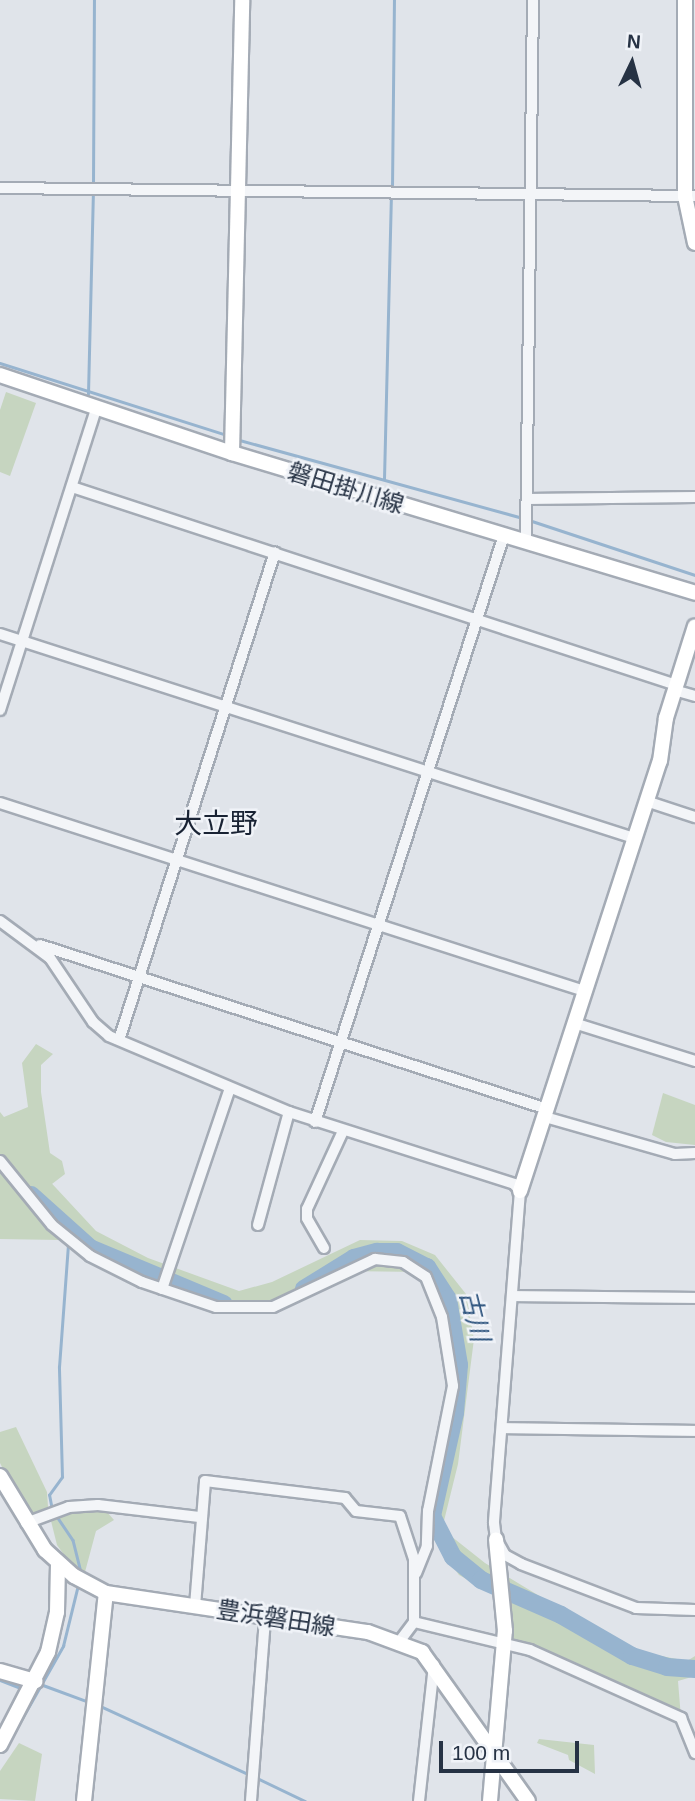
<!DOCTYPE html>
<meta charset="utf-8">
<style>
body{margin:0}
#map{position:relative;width:695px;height:1801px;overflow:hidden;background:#e0e4ea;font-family:Arial,"Noto Sans JP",sans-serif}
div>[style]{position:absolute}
.green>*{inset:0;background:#c6d5c0}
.stream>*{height:2.5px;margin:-1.25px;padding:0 1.25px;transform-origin:1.25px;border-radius:1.25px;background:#97b4cf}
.river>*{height:18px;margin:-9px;padding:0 9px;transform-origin:9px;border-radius:9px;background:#97b4cf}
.roads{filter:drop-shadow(2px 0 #a4abb5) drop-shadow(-2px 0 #a4abb5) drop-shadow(0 2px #a4abb5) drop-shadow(0 -2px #a4abb5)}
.street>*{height:10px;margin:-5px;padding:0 5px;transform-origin:5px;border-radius:5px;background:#f3f5f8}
.secondary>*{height:14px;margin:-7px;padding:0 7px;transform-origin:7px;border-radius:7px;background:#fff}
span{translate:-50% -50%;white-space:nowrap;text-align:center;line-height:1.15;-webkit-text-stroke:5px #f0f3f8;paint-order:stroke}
.street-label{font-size:24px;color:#263244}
.water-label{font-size:26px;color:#2c537d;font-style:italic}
.quarter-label{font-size:28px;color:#192334}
.north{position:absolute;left:597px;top:28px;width:70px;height:70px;-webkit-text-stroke:5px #f0f3f8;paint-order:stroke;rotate:5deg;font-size:19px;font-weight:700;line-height:28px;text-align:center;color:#263244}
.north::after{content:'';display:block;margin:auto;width:24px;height:32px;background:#263244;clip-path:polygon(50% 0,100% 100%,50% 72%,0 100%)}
.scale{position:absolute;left:439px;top:1741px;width:140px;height:32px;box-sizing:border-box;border:4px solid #263244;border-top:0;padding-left:9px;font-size:21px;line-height:24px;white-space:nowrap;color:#263244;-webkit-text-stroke:5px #f0f3f8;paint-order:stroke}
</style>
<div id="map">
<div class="green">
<i style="clip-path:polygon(6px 392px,36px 403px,10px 476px,0 472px,0 410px)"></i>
<i style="clip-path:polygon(36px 1044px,53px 1054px,41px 1065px,41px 1092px,50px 1153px,62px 1161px,65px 1174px,52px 1184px,30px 1160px,96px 1231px,148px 1258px,239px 1291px,272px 1282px,360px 1240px,402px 1241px,435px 1255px,466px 1294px,474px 1339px,458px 1464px,442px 1529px,485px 1563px,604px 1635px,646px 1653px,687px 1661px,695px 1656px,695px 1676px,678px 1681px,681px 1718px,504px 1641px,502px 1598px,459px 1575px,427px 1530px,453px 1386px,444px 1327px,420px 1272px,344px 1271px,274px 1303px,213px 1300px,114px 1268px,58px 1231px,68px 1230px,43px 1214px,0 1161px,0 1112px,4px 1117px,28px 1107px,22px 1063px)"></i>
<i style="clip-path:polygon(663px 1093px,695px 1105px,695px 1145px,666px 1142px,652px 1135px)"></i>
<i style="clip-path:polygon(0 1163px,59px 1240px,0 1239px)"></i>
<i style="clip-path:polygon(16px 1427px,47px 1492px,48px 1507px,27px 1518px,0 1463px,0 1432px)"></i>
<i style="clip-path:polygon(59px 1504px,107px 1512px,114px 1520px,96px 1531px,85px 1572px,70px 1563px,57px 1545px,50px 1517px)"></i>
<i style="clip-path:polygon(539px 1739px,594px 1745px,595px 1774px,569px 1760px,568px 1755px,537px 1743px)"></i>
<i style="clip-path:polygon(19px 1743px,42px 1754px,35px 1801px,0 1799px,0 1771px)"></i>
</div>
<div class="stream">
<i style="left:93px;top:184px;width:184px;rotate:-89.7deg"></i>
<i style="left:392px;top:188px;width:188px;rotate:-89.4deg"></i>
<i style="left:0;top:363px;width:238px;rotate:17.6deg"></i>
<i style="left:88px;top:394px;width:203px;rotate:-88.6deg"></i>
<i style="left:236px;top:439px;width:298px;rotate:15.4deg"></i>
<i style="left:384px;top:479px;width:284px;rotate:-88.6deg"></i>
<i style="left:529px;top:520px;width:175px;rotate:18.3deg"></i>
<i style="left:52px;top:1510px;width:15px;rotate:-101deg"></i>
<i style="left:49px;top:1495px;width:22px;rotate:-54deg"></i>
<i style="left:62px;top:1477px;width:110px;rotate:-91.6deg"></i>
<i style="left:59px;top:1367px;width:124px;rotate:-85.8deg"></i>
<i style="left:56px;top:1515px;width:30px;rotate:56deg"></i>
<i style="left:73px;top:1540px;width:33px;rotate:76deg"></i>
<i style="left:0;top:1680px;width:26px;rotate:21deg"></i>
<i style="left:43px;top:1685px;width:49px;rotate:20.3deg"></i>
<i style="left:98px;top:1705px;width:165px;rotate:24.7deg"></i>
<i style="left:11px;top:1738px;width:106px;rotate:-60.5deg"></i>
<i style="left:63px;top:1646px;width:63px;rotate:-76.2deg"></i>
<i style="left:257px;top:1778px;width:53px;rotate:25.6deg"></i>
</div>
<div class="river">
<i style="left:31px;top:1195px;width:79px;rotate:41.9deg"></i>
<i style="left:90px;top:1248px;width:145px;rotate:22.7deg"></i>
<i style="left:304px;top:1289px;width:59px;rotate:-31.8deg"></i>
<i style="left:354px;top:1258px;width:24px;rotate:-15deg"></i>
<i style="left:377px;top:1252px;width:20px"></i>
<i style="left:397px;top:1252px;width:34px;rotate:27deg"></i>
<i style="left:427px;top:1267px;width:38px;rotate:57deg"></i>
<i style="left:448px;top:1299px;width:67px;rotate:80.5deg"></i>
<i style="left:459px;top:1365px;width:48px;rotate:94.8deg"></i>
<i style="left:455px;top:1413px;width:106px;rotate:102.6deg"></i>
<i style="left:432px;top:1516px;width:46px;rotate:62.9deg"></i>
<i style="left:453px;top:1557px;width:36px;rotate:39deg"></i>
<i style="left:481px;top:1580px;width:87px;rotate:23.6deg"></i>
<i style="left:561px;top:1615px;width:82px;rotate:30deg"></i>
<i style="left:632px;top:1656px;width:37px;rotate:17deg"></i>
<i style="left:667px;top:1667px;width:28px;rotate:4deg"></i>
</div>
<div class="roads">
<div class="street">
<i style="left:0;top:188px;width:695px;rotate:0.66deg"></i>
<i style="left:72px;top:487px;width:636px;rotate:18.15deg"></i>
<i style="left:527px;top:499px;width:168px;rotate:-0.7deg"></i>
<i style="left:526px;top:541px;width:541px;rotate:-89.26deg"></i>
<i style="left:0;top:634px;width:666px;rotate:17.84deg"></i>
<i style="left:674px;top:690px;width:22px;rotate:16deg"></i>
<i style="left:0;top:710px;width:315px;rotate:-72.3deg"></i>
<i style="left:646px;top:801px;width:52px;rotate:18.1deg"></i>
<i style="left:0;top:803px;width:614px;rotate:17.84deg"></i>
<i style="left:0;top:921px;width:62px;rotate:36.5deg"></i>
<i style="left:50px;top:958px;width:77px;rotate:56.1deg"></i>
<i style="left:93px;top:1022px;width:21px;rotate:41deg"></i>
<i style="left:109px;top:1036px;width:195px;rotate:22.9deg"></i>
<i style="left:289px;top:1112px;width:236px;rotate:17.7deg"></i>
<i style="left:514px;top:1184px;width:9px;rotate:49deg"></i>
<i style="left:520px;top:1191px;width:333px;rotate:94.5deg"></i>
<i style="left:494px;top:1523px;width:16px;rotate:83deg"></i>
<i style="left:496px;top:1539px;width:18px;rotate:61deg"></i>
<i style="left:505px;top:1555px;width:18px;rotate:29deg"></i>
<i style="left:521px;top:1564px;width:123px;rotate:20.9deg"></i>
<i style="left:636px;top:1608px;width:59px;rotate:1.9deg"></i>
<i style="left:40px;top:945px;width:533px;rotate:17.92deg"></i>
<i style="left:574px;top:1023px;width:127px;rotate:17.4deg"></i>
<i style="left:119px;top:1040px;width:512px;rotate:-72.27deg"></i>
<i style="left:545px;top:1117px;width:135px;rotate:15.9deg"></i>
<i style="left:675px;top:1154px;width:20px;rotate:-3deg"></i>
<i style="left:315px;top:1122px;width:617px;rotate:-72.15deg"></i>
<i style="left:0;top:1161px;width:82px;rotate:50.9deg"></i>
<i style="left:52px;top:1225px;width:49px;rotate:39.2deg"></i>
<i style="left:90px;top:1256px;width:58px;rotate:26.6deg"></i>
<i style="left:142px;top:1282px;width:78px;rotate:18.7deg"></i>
<i style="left:216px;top:1307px;width:57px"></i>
<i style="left:273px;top:1307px;width:113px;rotate:-25.2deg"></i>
<i style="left:375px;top:1259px;width:28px;rotate:6deg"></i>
<i style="left:403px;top:1262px;width:27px;rotate:33deg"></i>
<i style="left:426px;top:1277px;width:43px;rotate:68.2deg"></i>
<i style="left:442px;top:1317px;width:70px;rotate:80.9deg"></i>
<i style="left:453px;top:1386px;width:127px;rotate:101.3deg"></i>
<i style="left:428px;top:1511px;width:35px;rotate:92deg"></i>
<i style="left:427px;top:1546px;width:29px;rotate:112deg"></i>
<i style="left:258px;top:1225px;width:117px;rotate:-74.7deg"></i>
<i style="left:324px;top:1248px;width:34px;rotate:-120deg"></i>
<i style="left:307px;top:1218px;width:9px;rotate:-90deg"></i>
<i style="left:307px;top:1209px;width:86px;rotate:-65.2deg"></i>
<i style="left:162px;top:1289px;width:212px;rotate:-71.3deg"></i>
<i style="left:513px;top:1296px;width:182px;rotate:0.6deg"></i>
<i style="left:502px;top:1428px;width:193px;rotate:0.9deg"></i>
<i style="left:26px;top:1523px;width:46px;rotate:-20.4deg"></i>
<i style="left:69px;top:1507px;width:29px;rotate:-4deg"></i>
<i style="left:98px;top:1505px;width:102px;rotate:6.8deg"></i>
<i style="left:195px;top:1606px;width:125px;rotate:-85.4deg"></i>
<i style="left:205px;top:1481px;width:141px;rotate:6.9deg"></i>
<i style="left:345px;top:1498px;width:17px;rotate:50deg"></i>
<i style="left:356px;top:1511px;width:44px;rotate:6.5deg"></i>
<i style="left:400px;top:1516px;width:45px;rotate:72deg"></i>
<i style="left:414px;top:1559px;width:63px;rotate:90deg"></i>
<i style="left:399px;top:1642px;width:25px;rotate:-53deg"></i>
<i style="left:414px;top:1622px;width:119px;rotate:13.6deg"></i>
<i style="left:530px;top:1650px;width:166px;rotate:24.2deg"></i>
<i style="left:681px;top:1718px;width:38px;rotate:68deg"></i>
<i style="left:251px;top:1801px;width:185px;rotate:-85.6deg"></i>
<i style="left:419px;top:1801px;width:137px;rotate:-83.7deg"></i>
</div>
<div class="secondary">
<i style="left:685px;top:0;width:196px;rotate:90deg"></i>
<i style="left:685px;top:196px;width:48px;rotate:78deg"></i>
<i style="left:0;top:375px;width:245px;rotate:18.6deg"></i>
<i style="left:232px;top:453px;width:484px;rotate:16.8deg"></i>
<i style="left:232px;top:453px;width:453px;rotate:-88.7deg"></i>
<i style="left:520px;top:1191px;width:452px;rotate:-72deg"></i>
<i style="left:660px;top:761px;width:43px;rotate:-82.1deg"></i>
<i style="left:666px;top:718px;width:96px;rotate:-72.5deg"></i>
<i style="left:0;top:1476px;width:87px;rotate:58.7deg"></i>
<i style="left:45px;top:1550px;width:39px;rotate:42deg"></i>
<i style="left:74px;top:1576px;width:36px;rotate:28deg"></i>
<i style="left:106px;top:1593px;width:265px;rotate:8.5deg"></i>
<i style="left:368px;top:1632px;width:58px;rotate:20.3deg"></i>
<i style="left:422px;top:1652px;width:183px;rotate:54.6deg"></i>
<i style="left:0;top:1671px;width:37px;rotate:16deg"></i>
<i style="left:0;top:1745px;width:105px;rotate:-62.7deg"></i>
<i style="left:48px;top:1652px;width:41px;rotate:-77.3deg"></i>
<i style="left:57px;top:1612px;width:48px;rotate:-88.8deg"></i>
<i style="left:84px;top:1801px;width:209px;rotate:-84deg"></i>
<i style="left:490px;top:1801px;width:171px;rotate:-85deg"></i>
<i style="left:505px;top:1631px;width:92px;rotate:-95.6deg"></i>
</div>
</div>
<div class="street-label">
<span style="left:346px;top:488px;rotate:17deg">磐田掛川線</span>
<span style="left:276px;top:1618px;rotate:9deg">豊浜磐田線</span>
</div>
<div class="water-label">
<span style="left:474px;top:1316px;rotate:76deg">古川</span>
</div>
<div class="quarter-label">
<span style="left:216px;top:824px">大立野</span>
</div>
<div class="north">N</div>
<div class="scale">100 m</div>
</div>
